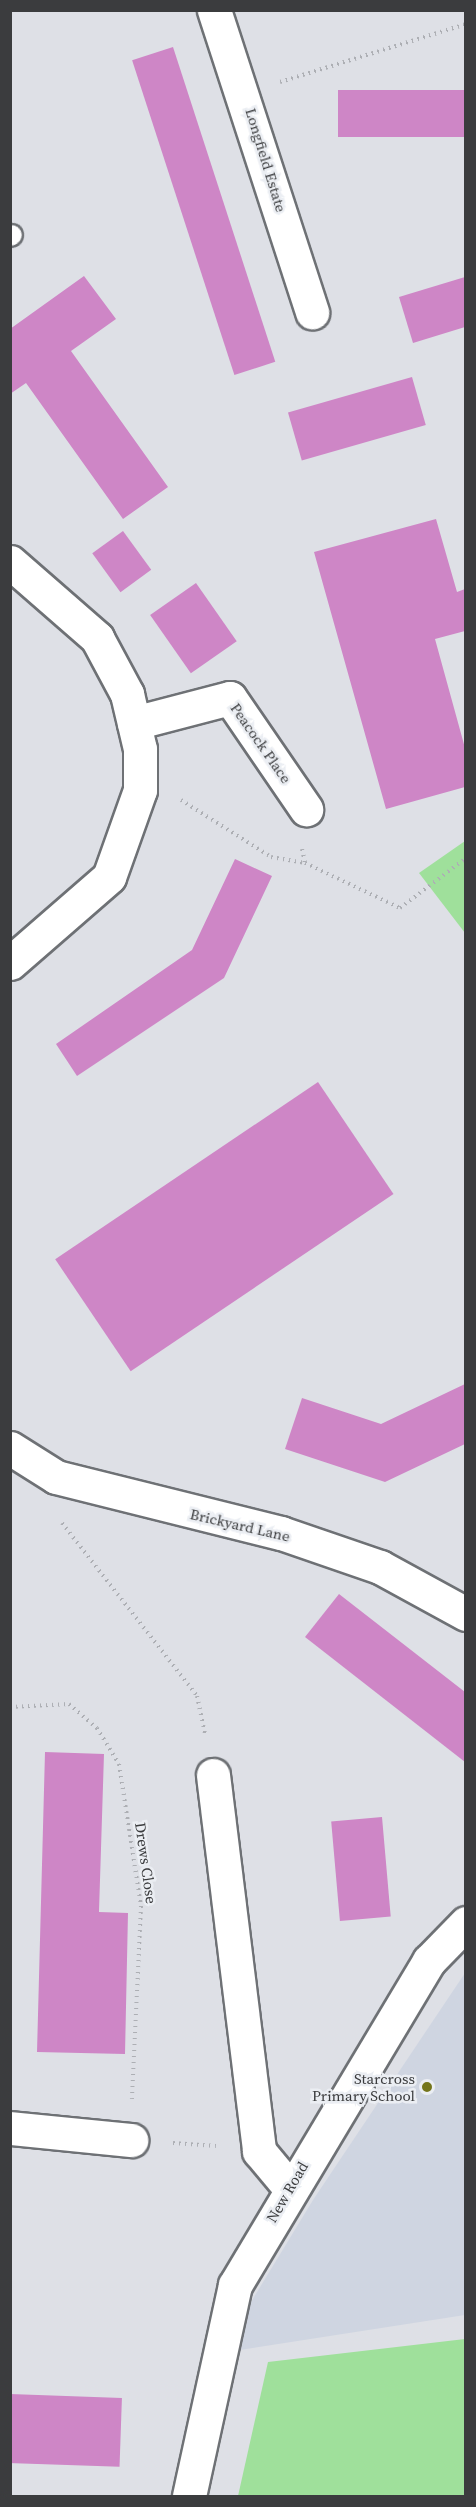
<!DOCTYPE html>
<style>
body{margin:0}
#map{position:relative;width:476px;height:2507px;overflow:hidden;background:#dee0e6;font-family:"Source Serif 4",serif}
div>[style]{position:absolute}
.built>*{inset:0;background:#cfd5e1}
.green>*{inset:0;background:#9fe09b}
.building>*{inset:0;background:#ce86c6;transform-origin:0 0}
.path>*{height:4px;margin-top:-2px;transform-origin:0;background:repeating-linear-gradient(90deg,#adafb4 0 1.5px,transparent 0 6px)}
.roads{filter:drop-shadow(2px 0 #6e7175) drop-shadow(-2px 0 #6e7175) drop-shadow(0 2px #6e7175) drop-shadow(0 -2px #6e7175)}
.lane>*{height:20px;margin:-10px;padding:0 10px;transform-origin:10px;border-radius:10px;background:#fff}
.street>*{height:33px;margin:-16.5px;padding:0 16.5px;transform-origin:16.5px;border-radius:16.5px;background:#fff}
.secondary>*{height:33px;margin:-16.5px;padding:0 16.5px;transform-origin:16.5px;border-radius:16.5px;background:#fff}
.dots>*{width:16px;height:16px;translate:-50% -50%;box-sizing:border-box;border:3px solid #ebeef3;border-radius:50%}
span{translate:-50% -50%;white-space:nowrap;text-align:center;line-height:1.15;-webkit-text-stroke:5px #ebeef3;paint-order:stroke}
.street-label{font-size:15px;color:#3b3c3e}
.poi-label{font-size:15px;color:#3b3c3e}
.right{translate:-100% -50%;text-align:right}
.frame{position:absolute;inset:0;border:12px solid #3b3c3e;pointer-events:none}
</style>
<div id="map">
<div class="built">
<i style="clip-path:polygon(465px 1973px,465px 2315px,220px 2353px,313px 2200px)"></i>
</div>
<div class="green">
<i style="clip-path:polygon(465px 841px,465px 933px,419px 873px)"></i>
<i style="clip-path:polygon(465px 2339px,465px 2496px,238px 2496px,268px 2362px)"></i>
</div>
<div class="building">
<i style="left:173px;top:47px;width:331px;height:43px;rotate:72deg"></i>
<i style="left:465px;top:90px;width:47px;height:127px;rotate:90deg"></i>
<i style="clip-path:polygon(84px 276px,116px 319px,71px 351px,168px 487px,123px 519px,26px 383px,10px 394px,10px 329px)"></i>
<i style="clip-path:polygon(465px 277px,465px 327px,413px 343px,399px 297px)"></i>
<i style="left:412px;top:377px;width:50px;height:129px;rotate:74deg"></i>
<i style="clip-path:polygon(436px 519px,457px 592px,465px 589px,465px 631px,435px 639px,465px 748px,465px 787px,386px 809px,314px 552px)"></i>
<i style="left:123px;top:531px;width:48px;height:38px;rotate:54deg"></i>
<i style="left:196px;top:583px;width:71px;height:56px;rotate:55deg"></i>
<i style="clip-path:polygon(235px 859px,272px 876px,224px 978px,77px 1076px,56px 1044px,192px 950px)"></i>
<i style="left:318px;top:1082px;width:135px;height:317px;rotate:56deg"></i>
<i style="clip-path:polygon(465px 1384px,465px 1444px,385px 1482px,285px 1449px,302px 1398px,381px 1424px)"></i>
<i style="clip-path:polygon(339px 1594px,465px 1692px,465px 1762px,305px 1637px)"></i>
<i style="clip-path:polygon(45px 1752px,104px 1754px,99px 1912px,128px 1913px,125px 2054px,37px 2052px)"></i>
<i style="left:382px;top:1817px;width:100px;height:51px;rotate:85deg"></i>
<i style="left:10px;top:2394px;width:112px;height:69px;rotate:2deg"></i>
</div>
<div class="path">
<i style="left:280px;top:82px;width:195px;rotate:-17.3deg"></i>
<i style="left:181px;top:800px;width:107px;rotate:32.3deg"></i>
<i style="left:271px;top:857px;width:35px;rotate:10deg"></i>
<i style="left:305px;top:863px;width:105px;rotate:25.3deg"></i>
<i style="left:400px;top:908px;width:83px;rotate:-37.1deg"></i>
<i style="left:302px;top:849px;width:14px;rotate:78deg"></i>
<i style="left:62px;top:1523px;width:219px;rotate:52deg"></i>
<i style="left:197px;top:1696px;width:40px;rotate:78deg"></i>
<i style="left:10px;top:1707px;width:59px;rotate:-2.9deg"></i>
<i style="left:69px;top:1704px;width:37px;rotate:41deg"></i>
<i style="left:97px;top:1728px;width:42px;rotate:58.6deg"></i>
<i style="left:119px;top:1764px;width:144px;rotate:81.2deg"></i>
<i style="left:141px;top:1906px;width:193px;rotate:92.7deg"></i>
<i style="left:173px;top:2143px;width:43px;rotate:4deg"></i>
</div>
<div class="roads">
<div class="lane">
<i style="left:10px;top:236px;width:2px;rotate:-27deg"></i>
</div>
<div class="street">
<i style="left:214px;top:10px;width:318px;rotate:72deg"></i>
<i style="left:10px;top:562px;width:116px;rotate:41.1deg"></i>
<i style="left:97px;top:638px;width:64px;rotate:61.8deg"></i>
<i style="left:127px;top:694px;width:57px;rotate:76.7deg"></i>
<i style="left:140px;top:749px;width:41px;rotate:90deg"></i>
<i style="left:140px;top:790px;width:92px;rotate:109.6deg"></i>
<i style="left:109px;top:877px;width:131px;rotate:139deg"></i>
<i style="left:134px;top:723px;width:99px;rotate:-14.6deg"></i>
<i style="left:230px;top:698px;width:135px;rotate:55.6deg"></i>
<i style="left:10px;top:1448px;width:54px;rotate:32.2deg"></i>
<i style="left:56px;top:1477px;width:232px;rotate:14deg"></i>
<i style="left:281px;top:1533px;width:105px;rotate:19deg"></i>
<i style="left:380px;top:1567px;width:98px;rotate:28.7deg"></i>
<i style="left:213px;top:1775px;width:379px;rotate:83deg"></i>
<i style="left:259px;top:2151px;width:47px;rotate:50.2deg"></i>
<i style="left:10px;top:2128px;width:122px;rotate:5.7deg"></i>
</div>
<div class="secondary">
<i style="left:189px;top:2496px;width:216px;rotate:-77.7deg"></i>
<i style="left:235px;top:2285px;width:378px;rotate:-59.1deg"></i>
<i style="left:429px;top:1961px;width:53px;rotate:-45.8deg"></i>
</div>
</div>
<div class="dots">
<i style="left:427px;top:2087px;background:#74751b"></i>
</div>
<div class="street-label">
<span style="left:266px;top:160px;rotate:73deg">Longfield Estate</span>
<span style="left:261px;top:743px;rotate:55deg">Peacock Place</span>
<span style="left:240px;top:1525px;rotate:13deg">Brickyard Lane</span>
<span style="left:146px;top:1863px;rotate:82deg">Drews Close</span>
<span style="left:287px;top:2192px;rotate:-60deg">New Road</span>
</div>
<div class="poi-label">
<span class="right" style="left:415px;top:2087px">Starcross<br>Primary School</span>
</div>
<div class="frame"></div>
</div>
